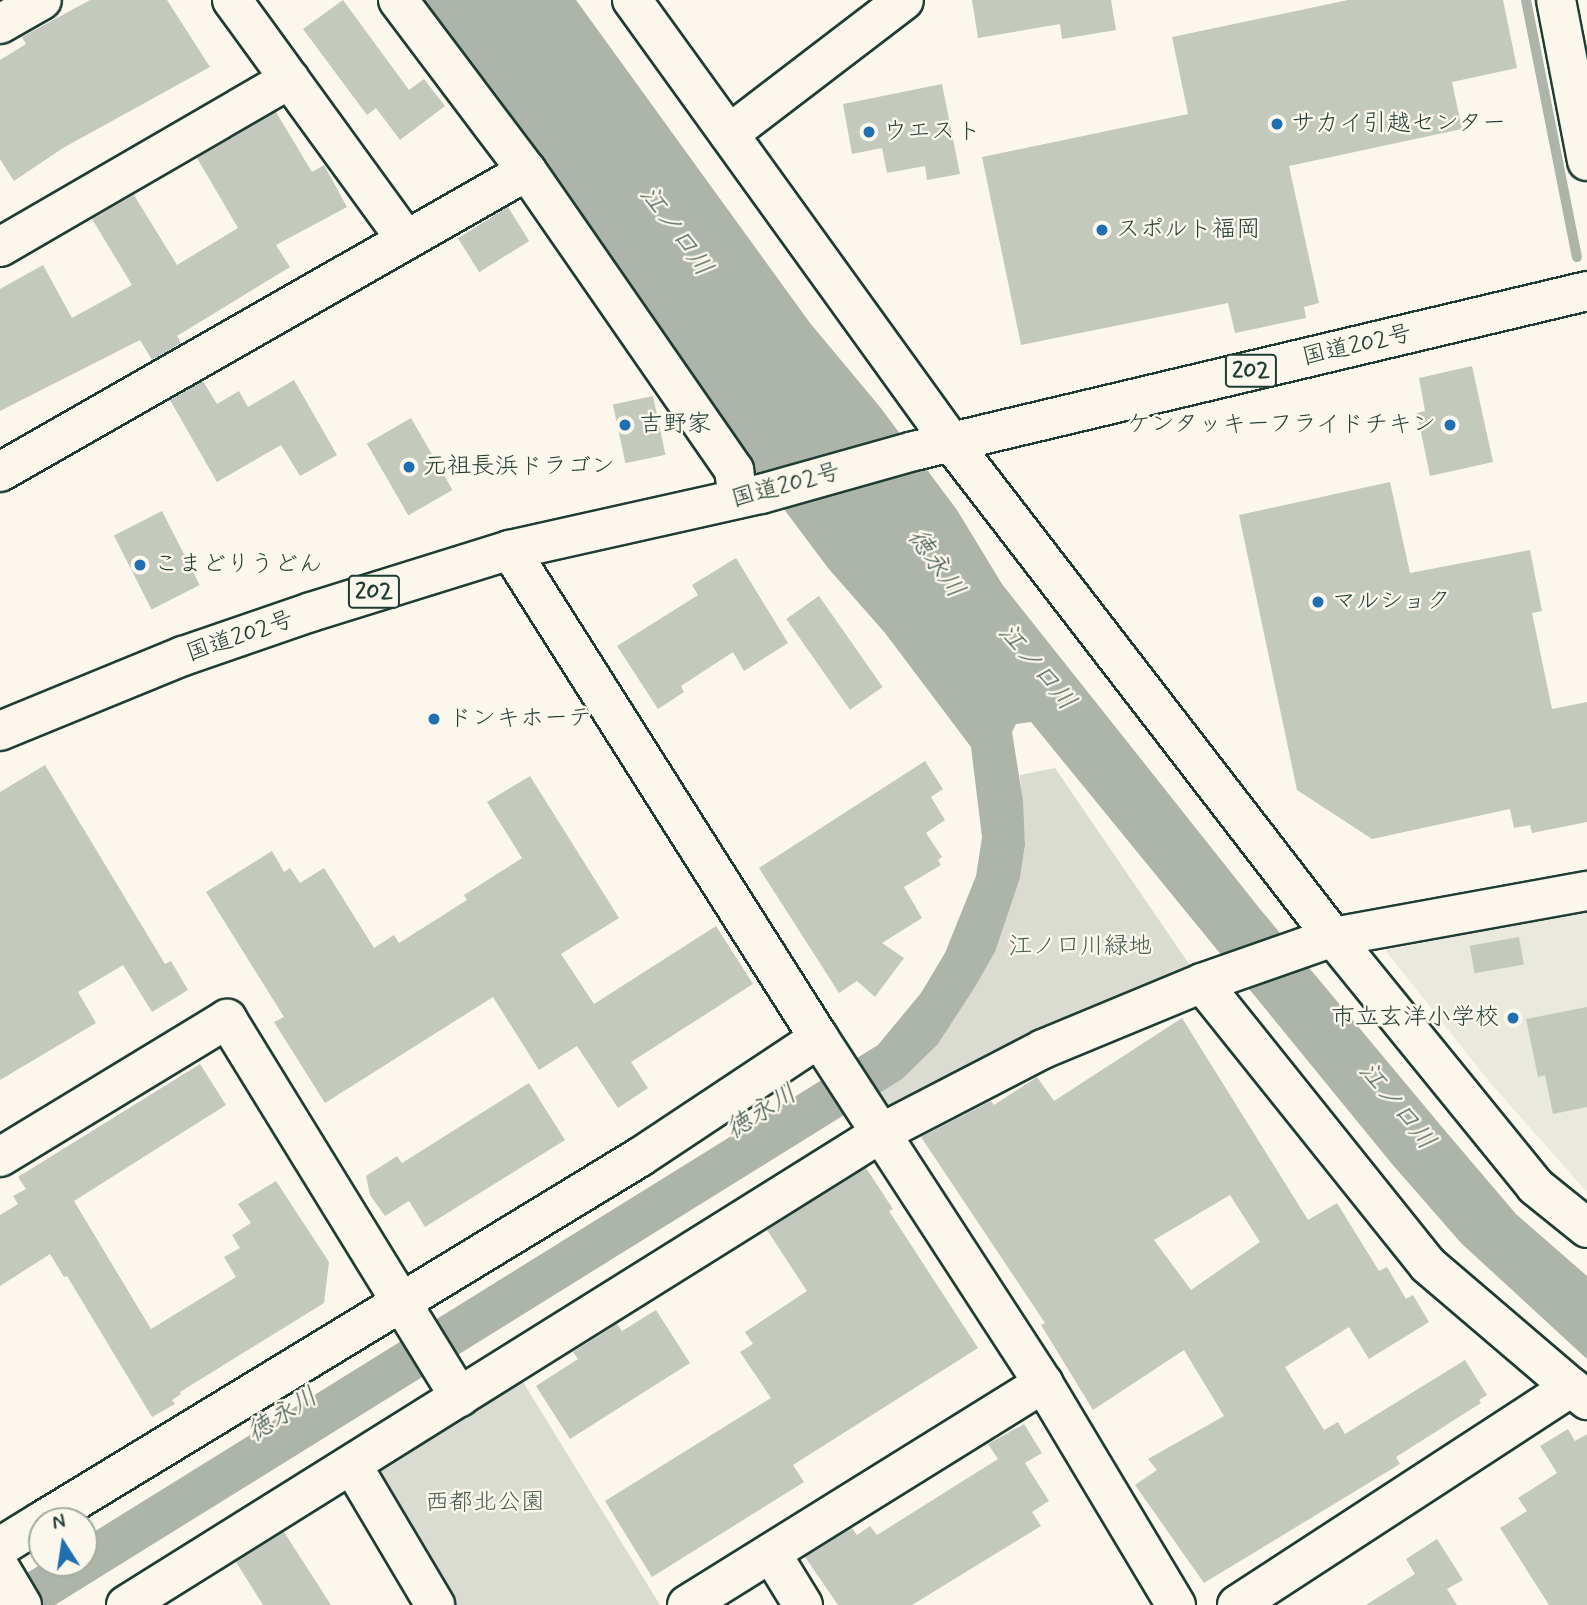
<!DOCTYPE html>
<meta charset="utf-8">
<style>
body{margin:0}
#map{position:relative;width:1587px;height:1605px;overflow:hidden;background:#fbf7ec;font-family:Mynerve,"Klee One",sans-serif}
div>[style]{position:absolute}
.built>*{inset:0;background:#eae9de}
.green>*{inset:0;background:#dbdcd1}
.water>*{inset:0;background:#adb4aa}
.stream>*{height:10px;margin:-5px;padding:0 5px;transform-origin:5px;border-radius:5px;background:#adb4aa}
.building>*{inset:0;background:#c4c9be;transform-origin:0 0}
.roads{filter:drop-shadow(2px 0 #1f3d34) drop-shadow(-2px 0 #1f3d34) drop-shadow(0 2px #1f3d34) drop-shadow(0 -2px #1f3d34)}
.minor>*{height:38px;margin:-19px;padding:0 19px;transform-origin:19px;border-radius:19px;background:#fbf7ec}
.highway>*{height:38px;margin:-19px;padding:0 19px;transform-origin:19px;border-radius:19px;background:#fbf7ec}
.dots>*{width:19px;height:19px;translate:-50% -50%;box-sizing:border-box;border:4px solid #fbf7ec;border-radius:50%}
span{translate:-50% -50%;white-space:nowrap;text-align:center;line-height:1.15;-webkit-text-stroke:5px #fbf7ec;paint-order:stroke}
.shield-label span{padding:2px 5px;background:#fbf7ec;border:2px solid;border-radius:5px;-webkit-text-stroke-width:0}
.shield-label{font-size:23px;color:#1f3d34;font-weight:700}
.poi-label{font-size:24px;color:#1f3d34}
.left{translate:0 -50%;text-align:left}
.right{translate:-100% -50%;text-align:right}
.street-label{font-size:24px;color:#1f3d34}
.park-label{font-size:24px;color:#455d53}
.water-label{font-size:26px;color:#425b52;font-style:italic}
.north{position:absolute;left:28px;top:1507px;width:70px;height:70px;box-sizing:border-box;background:#fbf7ec;border:2px solid #a3ada2;border-radius:50%;rotate:348deg;font-size:19px;font-weight:700;line-height:28px;text-align:center;color:#1f3d34}
.north::after{content:'';display:block;margin:auto;width:24px;height:32px;background:#1f6fb2;clip-path:polygon(50% 0,100% 100%,50% 72%,0 100%)}
</style>
<div id="map">
<div class="built">
<i style="clip-path:polygon(1587px 911px,1587px 1192px,1492px 1085px,1385px 950px)"></i>
</div>
<div class="green">
<i style="clip-path:polygon(1055px 768px,1202px 983px,881px 1133px,862px 1103px,938px 1044px,975px 987px,995px 952px,1020px 878px,1025px 845px,1020px 775px)"></i>
<i style="clip-path:polygon(512px 1364px,660px 1605px,435px 1605px,352px 1465px)"></i>
</div>
<div class="water">
<i style="clip-path:polygon(422px 0,576px 0,810px 323px,880px 407px,957px 510px,1002px 584px,1260px 909px,1447px 1133px,1516px 1214px,1587px 1276px,1587px 1359px,1461px 1243px,1392px 1164px,1031px 722px,1016px 724px,1012px 732px,1023px 801px,1025px 845px,1020px 878px,995px 952px,975px 987px,938px 1044px,902px 1079px,55px 1605px,0 1605px,0 1590px,43px 1563px,84px 1563px,84px 1538px,878px 1045px,921px 993px,945px 953px,976px 876px,982px 837px,971px 747px,885px 633px,828px 568px,742px 453px)"></i>
</div>
<div class="stream">
<i style="left:1526px;top:0;width:262px;rotate:78.8deg"></i>
</div>
<div class="building">
<i style="clip-path:polygon(90px 0,167px 0,210px 67px,63px 148px,14px 181px,0 159px,0 60px,26px 44px,22px 37px)"></i>
<i style="clip-path:polygon(343px 0,409px 90px,424px 79px,445px 106px,400px 140px,376px 108px,367px 115px,303px 29px)"></i>
<i style="clip-path:polygon(972px 0,1111px 0,1116px 30px,1062px 39px,1060px 24px,978px 38px)"></i>
<i style="clip-path:polygon(1348px 0,1503px 0,1517px 68px,1452px 82px,1462px 129px,1289px 166px,1319px 303px,1304px 307px,1306px 318px,1235px 333px,1228px 303px,1021px 345px,982px 157px,1188px 114px,1172px 37px)"></i>
<i style="clip-path:polygon(942px 84px,960px 174px,927px 180px,925px 166px,887px 173px,882px 148px,852px 154px,843px 104px)"></i>
<i style="clip-path:polygon(276px 112px,312px 172px,324px 165px,347px 207px,276px 245px,290px 267px,177px 336px,181px 343px,152px 360px,140px 340px,0 411px,0 289px,43px 265px,72px 318px,132px 285px,92px 219px,134px 195px,177px 265px,238px 228px,197px 158px)"></i>
<i style="left:508px;top:207px;width:40px;height:59px;rotate:58deg"></i>
<i style="clip-path:polygon(1472px 366px,1493px 462px,1430px 476px,1417px 413px,1425px 411px,1419px 378px)"></i>
<i style="clip-path:polygon(294px 380px,337px 455px,300px 476px,281px 445px,217px 482px,170px 400px,203px 381px,217px 404px,239px 391px,248px 407px)"></i>
<i style="left:653px;top:396px;width:60px;height:41px;rotate:78deg"></i>
<i style="left:411px;top:418px;width:83px;height:51px;rotate:60deg"></i>
<i style="clip-path:polygon(1390px 482px,1410px 573px,1530px 550px,1542px 611px,1532px 613px,1552px 709px,1587px 702px,1587px 822px,1532px 833px,1530px 825px,1514px 828px,1510px 809px,1372px 839px,1297px 790px,1239px 515px)"></i>
<i style="left:162px;top:511px;width:83px;height:54px;rotate:63deg"></i>
<i style="clip-path:polygon(736px 558px,788px 643px,744px 671px,733px 652px,681px 686px,684px 692px,658px 709px,617px 646px,698px 595px,692px 585px)"></i>
<i style="left:819px;top:596px;width:111px;height:40px;rotate:55deg"></i>
<i style="clip-path:polygon(925px 761px,943px 789px,931px 797px,945px 820px,926px 833px,942px 857px,938px 860px,941px 865px,904px 887px,922px 918px,882px 943px,904px 958px,875px 997px,857px 981px,839px 993px,759px 868px)"></i>
<i style="clip-path:polygon(45px 765px,165px 964px,171px 961px,188px 990px,152px 1012px,123px 965px,78px 992px,96px 1023px,0 1080px,0 792px)"></i>
<i style="clip-path:polygon(530px 776px,619px 918px,561px 954px,594px 1004px,716px 926px,753px 984px,631px 1062px,648px 1088px,618px 1108px,577px 1046px,539px 1070px,493px 997px,325px 1103px,274px 1022px,284px 1017px,206px 892px,272px 851px,284px 872px,290px 868px,300px 883px,324px 868px,374px 948px,394px 935px,399px 943px,467px 900px,464px 895px,522px 858px,487px 802px)"></i>
<i style="left:1519px;top:937px;width:28px;height:50px;rotate:80deg"></i>
<i style="clip-path:polygon(1587px 1007px,1587px 1107px,1553px 1114px,1545px 1075px,1538px 1077px,1526px 1019px)"></i>
<i style="clip-path:polygon(evenodd,1182px 1018px,1308px 1220px,1337px 1203px,1379px 1271px,1387px 1267px,1406px 1299px,1413px 1295px,1429px 1322px,1369px 1359px,1349px 1327px,1285px 1367px,1324px 1430px,1338px 1422px,1345px 1434px,1465px 1360px,1487px 1395px,1479px 1400px,1481px 1403px,1396px 1457px,1400px 1464px,1204px 1583px,1135px 1485px,1157px 1470px,1148px 1459px,1224px 1416px,1184px 1350px,1093px 1410px,1041px 1325px,1045px 1323px,921px 1137px,991px 1101px,994px 1105px,1037px 1077px,1054px 1101px,1182px 1018px,1230px 1195px,1260px 1242px,1191px 1290px,1154px 1240px,1230px 1195px)"></i>
<i style="clip-path:polygon(200px 1064px,226px 1105px,74px 1201px,151px 1329px,236px 1277px,224px 1257px,240px 1248px,232px 1235px,251px 1223px,238px 1204px,276px 1181px,329px 1262px,324px 1303px,180px 1392px,181px 1394px,172px 1400px,175px 1404px,152px 1417px,67px 1276px,64px 1277px,50px 1254px,0 1286px,0 1215px,18px 1204px,13px 1196px,26px 1189px,18px 1177px)"></i>
<i style="clip-path:polygon(529px 1083px,565px 1140px,425px 1227px,409px 1201px,385px 1216px,370px 1195px,366px 1176px,397px 1156px,402px 1163px)"></i>
<i style="clip-path:polygon(866px 1168px,893px 1209px,889px 1211px,978px 1348px,793px 1465px,804px 1482px,652px 1577px,605px 1501px,771px 1398px,740px 1352px,753px 1344px,745px 1332px,807px 1291px,767px 1230px)"></i>
<i style="clip-path:polygon(656px 1310px,690px 1363px,570px 1439px,536px 1386px,578px 1359px,573px 1352px,617px 1324px,622px 1331px)"></i>
<i style="clip-path:polygon(1024px 1424px,1042px 1453px,1025px 1463px,1049px 1501px,1032px 1512px,1041px 1526px,912px 1605px,838px 1605px,805px 1557px,852px 1528px,857px 1535px,870px 1526px,877px 1535px,998px 1459px,988px 1444px)"></i>
<i style="clip-path:polygon(1568px 1429px,1575px 1441px,1587px 1434px,1587px 1605px,1549px 1605px,1500px 1528px,1527px 1511px,1518px 1498px,1557px 1473px,1540px 1446px)"></i>
<i style="clip-path:polygon(284px 1532px,331px 1605px,263px 1605px,236px 1562px)"></i>
<i style="clip-path:polygon(1437px 1539px,1463px 1580px,1447px 1589px,1457px 1605px,1366px 1605px,1415px 1574px,1406px 1559px)"></i>
</div>
<div class="roads">
<div class="minor">
<i style="left:232px;top:0;width:294px;rotate:54deg"></i>
<i style="left:398px;top:0;width:214px;rotate:53deg"></i>
<i style="left:527px;top:171px;width:364px;rotate:55.3deg"></i>
<i style="left:734px;top:470px;width:29px;rotate:82deg"></i>
<i style="left:632px;top:0;width:545px;rotate:54.18deg"></i>
<i style="left:951px;top:442px;width:625px;rotate:52.34deg"></i>
<i style="left:1333px;top:937px;width:321px;rotate:50.9deg"></i>
<i style="left:1535px;top:1186px;width:67px;rotate:38.9deg"></i>
<i style="left:1556px;top:0;width:164px;rotate:79.1deg"></i>
<i style="left:0;top:24px;width:48px;rotate:-29.7deg"></i>
<i style="left:729px;top:134px;width:220px;rotate:-37.4deg"></i>
<i style="left:0;top:247px;width:335px;rotate:-30.1deg"></i>
<i style="left:0;top:472px;width:607px;rotate:-29.73deg"></i>
<i style="left:510px;top:550px;width:578px;rotate:57.66deg"></i>
<i style="left:819px;top:1038px;width:411px;rotate:57deg"></i>
<i style="left:1043px;top:1383px;width:259px;rotate:59.1deg"></i>
<i style="left:1202px;top:983px;width:361px;rotate:51.3deg"></i>
<i style="left:1428px;top:1265px;width:188px;rotate:40.5deg"></i>
<i style="left:0;top:1157px;width:266px;rotate:-31.3deg"></i>
<i style="left:227px;top:1019px;width:444px;rotate:58.4deg"></i>
<i style="left:352px;top:1465px;width:163px;rotate:59.3deg"></i>
<i style="left:42px;top:1521px;width:700px;rotate:-31.33deg"></i>
<i style="left:640px;top:1157px;width:215px;rotate:-33.6deg"></i>
<i style="left:0;top:1547px;width:49px;rotate:-31.8deg"></i>
<i style="left:771px;top:1553px;width:61px;rotate:58.4deg"></i>
<i style="left:0;top:1568px;width:43px;rotate:59.3deg"></i>
<i style="left:126px;top:1605px;width:890px;rotate:-32.01deg"></i>
<i style="left:881px;top:1133px;width:182px;rotate:-27.4deg"></i>
<i style="left:1043px;top:1049px;width:172px;rotate:-22.5deg"></i>
<i style="left:1202px;top:983px;width:139px;rotate:-19.3deg"></i>
<i style="left:1333px;top:937px;width:258px;rotate:-10.3deg"></i>
<i style="left:687px;top:1605px;width:420px;rotate:-31.9deg"></i>
<i style="left:1237px;top:1605px;width:399px;rotate:-33.1deg"></i>
<i style="left:1571px;top:1387px;width:21px;rotate:39deg"></i>
</div>
<div class="highway">
<i style="left:0;top:731px;width:198px;rotate:-22.3deg"></i>
<i style="left:183px;top:656px;width:135px;rotate:-19deg"></i>
<i style="left:311px;top:612px;width:208px;rotate:-17.3deg"></i>
<i style="left:510px;top:550px;width:257px;rotate:-12.6deg"></i>
<i style="left:761px;top:494px;width:159px;rotate:-15.7deg"></i>
<i style="left:914px;top:451px;width:692px;rotate:-13.37deg"></i>
</div>
</div>
<div class="dots">
<i style="left:1277px;top:124px;background:#1f6fb2"></i>
<i style="left:869px;top:132px;background:#1f6fb2"></i>
<i style="left:1102px;top:230px;background:#1f6fb2"></i>
<i style="left:625px;top:425px;background:#1f6fb2"></i>
<i style="left:1450px;top:425px;background:#1f6fb2"></i>
<i style="left:409px;top:467px;background:#1f6fb2"></i>
<i style="left:140px;top:565px;background:#1f6fb2"></i>
<i style="left:1318px;top:602px;background:#1f6fb2"></i>
<i style="left:434px;top:719px;background:#1f6fb2"></i>
<i style="left:1513px;top:1018px;background:#1f6fb2"></i>
</div>
<div class="shield-label">
<span style="left:1251px;top:371px">202</span>
<span style="left:374px;top:592px">202</span>
</div>
<div class="poi-label">
<span class="left" style="left:1291px;top:124px">サカイ引越センター</span>
<span class="left" style="left:883px;top:132px">ウエスト</span>
<span class="left" style="left:1116px;top:230px">スポルト福岡</span>
<span class="left" style="left:639px;top:425px">吉野家</span>
<span class="right" style="left:1436px;top:425px">ケンタッキーフライドチキン</span>
<span class="left" style="left:423px;top:467px">元祖長浜ドラゴン</span>
<span class="left" style="left:154px;top:565px">こまどりうどん</span>
<span class="left" style="left:1332px;top:602px">マルショク</span>
<span class="left" style="left:448px;top:719px">ドンキホーテ</span>
<span class="right" style="left:1499px;top:1018px">市立玄洋小学校</span>
</div>
<div class="street-label">
<span style="left:1357px;top:346px;rotate:-13deg">国道202号</span>
<span style="left:786px;top:486px;rotate:-15deg">国道202号</span>
<span style="left:240px;top:637px;rotate:-19deg">国道202号</span>
</div>
<div class="park-label">
<span style="left:1080px;top:947px">江ノ口川緑地</span>
<span style="left:485px;top:1503px">西都北公園</span>
</div>
<div class="water-label">
<span style="left:675px;top:232px;rotate:54deg">江ノ口川</span>
<span style="left:935px;top:564px;rotate:55deg">徳永川</span>
<span style="left:1036px;top:668px;rotate:50deg">江ノ口川</span>
<span style="left:1396px;top:1107px;rotate:51deg">江ノ口川</span>
<span style="left:762px;top:1113px;rotate:-32deg">徳永川</span>
<span style="left:283px;top:1416px;rotate:-32deg">徳永川</span>
</div>
<div class="north">N</div>
</div>
